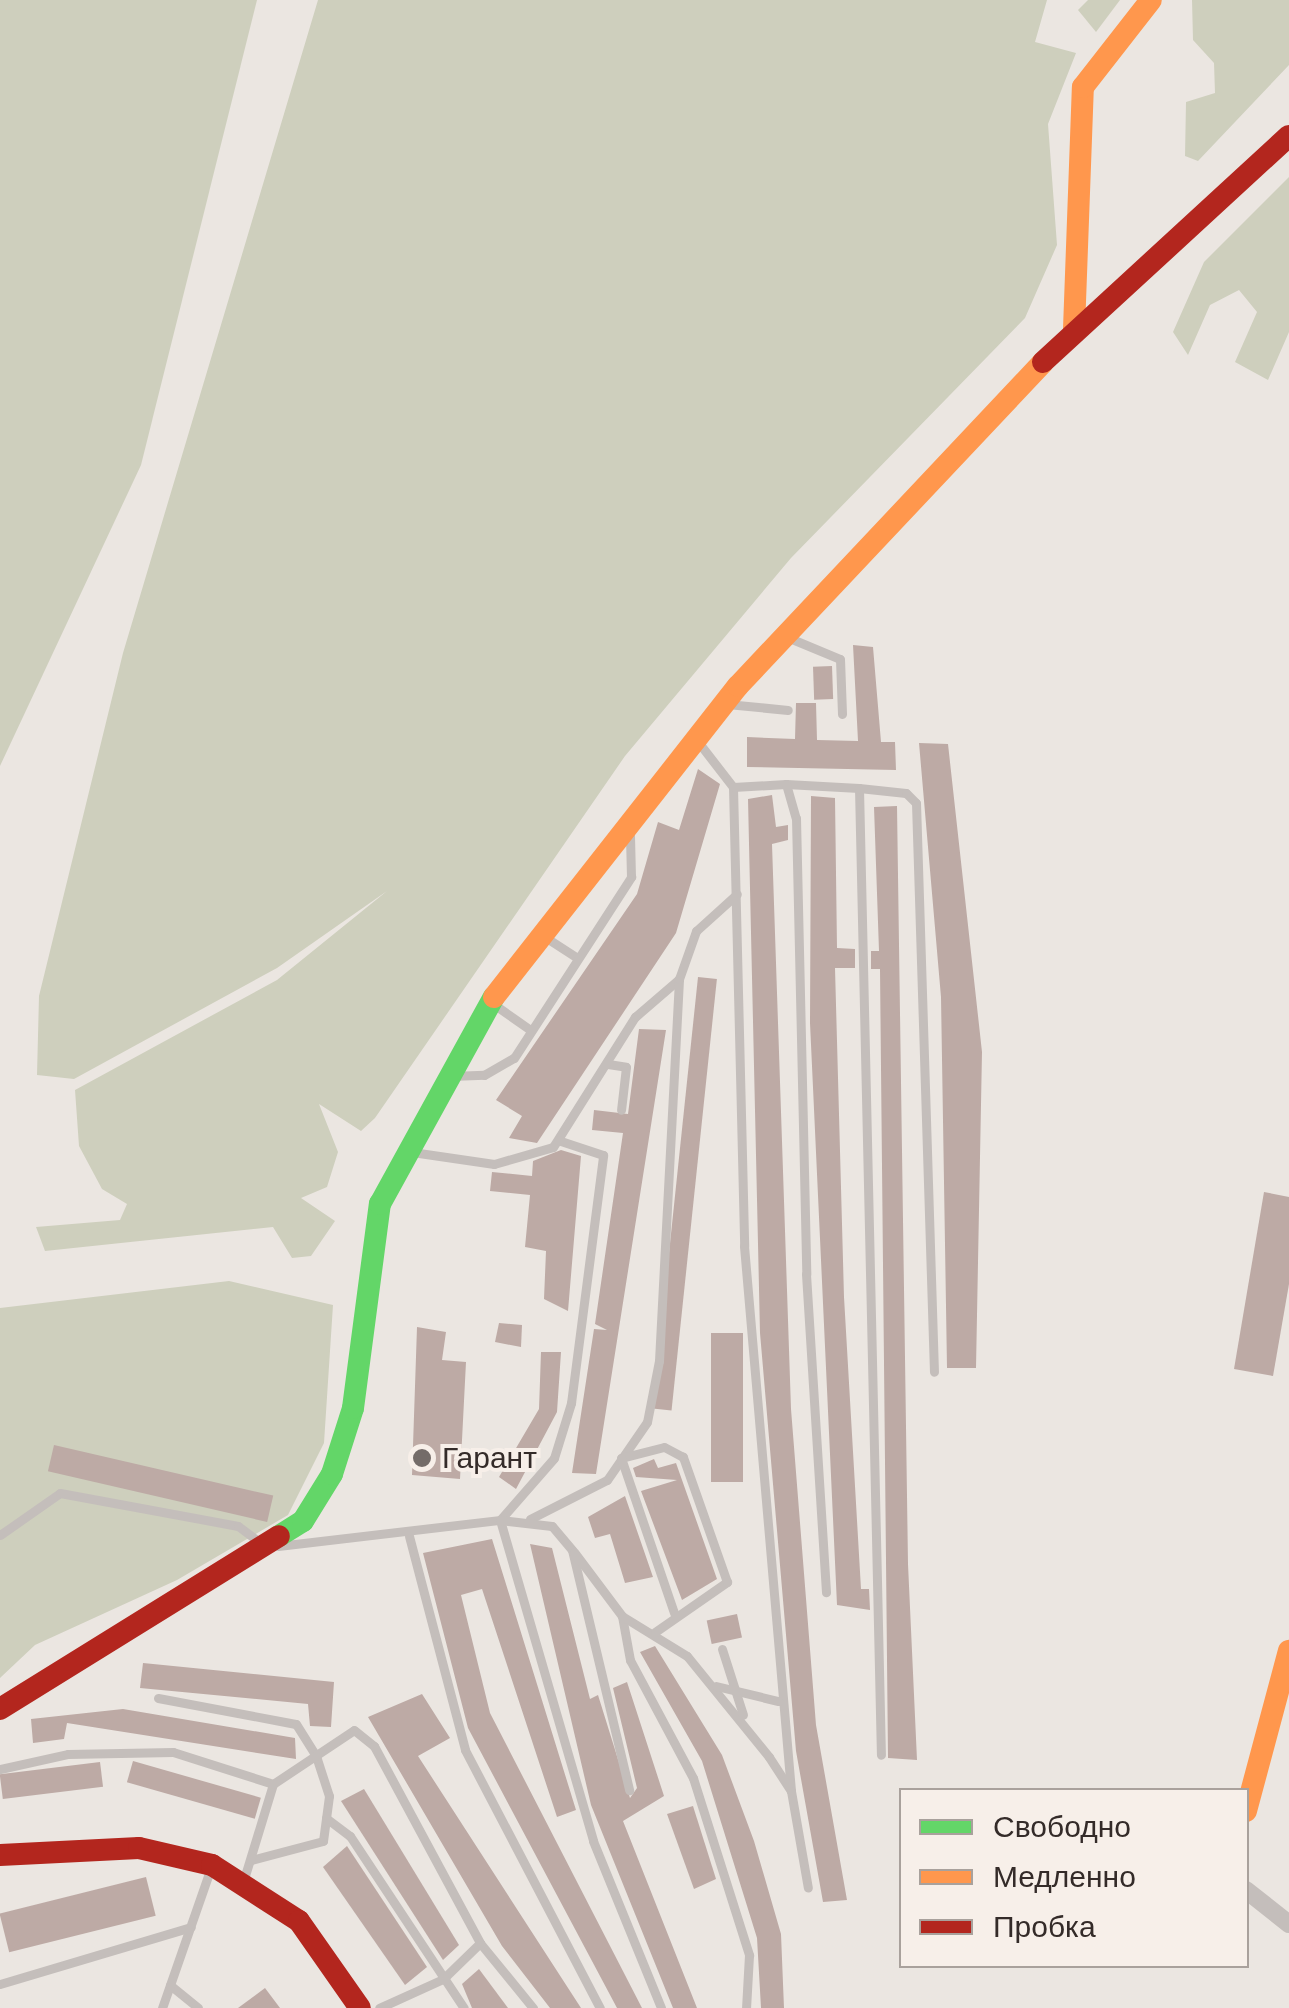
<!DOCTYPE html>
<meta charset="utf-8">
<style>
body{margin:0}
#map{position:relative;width:1289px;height:2008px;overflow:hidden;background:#ebe6e1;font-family:Arial,sans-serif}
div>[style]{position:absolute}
.green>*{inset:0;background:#cecfbd}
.building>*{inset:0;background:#bdaaa5;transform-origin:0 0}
.lane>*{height:9px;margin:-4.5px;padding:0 4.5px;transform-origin:4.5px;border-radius:4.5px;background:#c4bebb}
.street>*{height:18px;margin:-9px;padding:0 9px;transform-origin:9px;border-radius:9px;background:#c4bebb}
.fast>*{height:22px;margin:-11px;padding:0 11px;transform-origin:11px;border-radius:11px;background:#63d668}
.slow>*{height:22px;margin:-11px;padding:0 11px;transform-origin:11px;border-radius:11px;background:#ff974d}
.jam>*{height:22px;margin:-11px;padding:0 11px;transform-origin:11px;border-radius:11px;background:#b3261e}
.dots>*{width:28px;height:28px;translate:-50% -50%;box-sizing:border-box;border:5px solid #f7efe9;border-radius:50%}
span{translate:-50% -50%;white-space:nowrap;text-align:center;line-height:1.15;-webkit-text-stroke:8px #f7efe9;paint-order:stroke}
.poi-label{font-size:30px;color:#342b29}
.left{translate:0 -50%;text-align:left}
.legend{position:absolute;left:899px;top:1788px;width:350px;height:180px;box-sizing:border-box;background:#f7efe9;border:2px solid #a9a19c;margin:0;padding:12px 18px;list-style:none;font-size:30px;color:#342b29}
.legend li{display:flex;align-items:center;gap:20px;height:50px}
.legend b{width:50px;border:2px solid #a9a19c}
</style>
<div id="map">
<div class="green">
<i style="clip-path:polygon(0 0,257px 0,141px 465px,0 766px)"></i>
<i style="clip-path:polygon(318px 0,1047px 0,1035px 42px,1076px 53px,1048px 124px,1057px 245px,1025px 318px,791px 558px,625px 756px,375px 1118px,361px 1131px,319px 1104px,338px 1152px,327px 1187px,301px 1198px,335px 1221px,311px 1256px,292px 1258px,273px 1227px,45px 1251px,36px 1227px,120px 1220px,127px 1204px,102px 1189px,79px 1146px,75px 1090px,277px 980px,387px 891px,277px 968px,74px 1079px,37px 1075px,39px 996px,123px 653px)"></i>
<i style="clip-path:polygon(1088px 0,1120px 0,1096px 32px,1078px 10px)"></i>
<i style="clip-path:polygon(1192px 0,1289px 0,1289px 65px,1198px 161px,1185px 156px,1186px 102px,1215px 93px,1214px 63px,1193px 40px)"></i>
<i style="clip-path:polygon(1289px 177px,1289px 332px,1268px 380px,1235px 362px,1257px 312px,1239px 290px,1210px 305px,1188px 355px,1173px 332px,1204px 262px)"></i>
<i style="clip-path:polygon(229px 1281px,333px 1305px,324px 1443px,288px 1515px,177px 1580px,35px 1645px,0 1678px,0 1308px)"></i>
</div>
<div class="building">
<i style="clip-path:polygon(853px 645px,873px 647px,881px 742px,895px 742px,896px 770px,747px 767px,747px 737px,795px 739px,796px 703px,816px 703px,817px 740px,858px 741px)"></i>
<i style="left:832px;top:666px;width:33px;height:19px;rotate:88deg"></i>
<i style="clip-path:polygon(919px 743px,948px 744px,982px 1052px,976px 1368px,947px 1368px,941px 997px)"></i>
<i style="clip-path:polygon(698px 769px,720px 784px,676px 933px,537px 1143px,509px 1138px,522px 1116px,496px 1100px,637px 894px,658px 822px,679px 830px)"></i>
<i style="clip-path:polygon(772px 795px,776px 827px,788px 825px,788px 840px,772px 844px,791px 1409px,816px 1725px,847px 1900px,823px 1902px,796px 1751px,760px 1333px,748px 799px)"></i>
<i style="clip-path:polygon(811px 796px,835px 798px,837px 948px,855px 949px,855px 968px,835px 968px,844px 1297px,861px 1589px,869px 1589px,870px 1610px,837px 1605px,810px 1023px)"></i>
<i style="clip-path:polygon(897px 806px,908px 1564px,917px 1760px,888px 1758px,880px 969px,871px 969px,871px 951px,879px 951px,874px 807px)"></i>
<i style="left:698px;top:977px;width:19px;height:434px;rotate:6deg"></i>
<i style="clip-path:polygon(639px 1029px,666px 1030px,596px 1474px,572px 1473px,594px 1329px,607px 1330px,595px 1324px,623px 1133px,592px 1130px,594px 1110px,628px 1114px)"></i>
<i style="clip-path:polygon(561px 1150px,581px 1156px,568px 1311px,544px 1299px,546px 1251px,525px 1247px,530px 1195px,490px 1191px,492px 1172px,532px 1176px,533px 1161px)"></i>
<i style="clip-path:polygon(1264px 1192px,1289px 1197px,1289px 1284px,1273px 1376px,1234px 1369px)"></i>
<i style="clip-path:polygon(499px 1323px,522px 1325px,521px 1347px,495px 1342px)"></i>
<i style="clip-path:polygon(417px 1327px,446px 1332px,442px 1360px,466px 1362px,460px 1479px,412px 1475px)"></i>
<i style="left:711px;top:1333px;width:32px;height:149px"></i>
<i style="clip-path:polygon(541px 1352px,561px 1352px,557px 1412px,516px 1489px,499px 1477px,539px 1409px)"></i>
<i style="left:54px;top:1445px;width:225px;height:27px;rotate:13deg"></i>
<i style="clip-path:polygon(654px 1459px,658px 1468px,676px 1463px,717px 1579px,682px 1600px,641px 1491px,677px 1480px,636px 1477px,633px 1468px)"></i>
<i style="clip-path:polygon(625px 1496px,653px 1577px,625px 1583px,610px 1534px,595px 1538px,588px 1517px)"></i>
<i style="clip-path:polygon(492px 1539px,576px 1810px,557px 1817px,482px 1589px,461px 1595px,490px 1713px,642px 2008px,617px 2008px,468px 1728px,423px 1553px)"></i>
<i style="clip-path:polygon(530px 1544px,552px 1548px,590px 1699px,598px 1695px,630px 1798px,637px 1788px,613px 1688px,627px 1682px,664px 1796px,623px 1821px,697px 2008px,673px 2008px,591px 1805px)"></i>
<i style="left:737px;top:1614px;width:24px;height:31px;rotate:78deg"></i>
<i style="clip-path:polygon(655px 1646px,722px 1755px,754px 1841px,781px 1934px,784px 2008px,761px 2008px,757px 1938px,702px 1761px,640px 1652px)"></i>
<i style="clip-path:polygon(143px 1663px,334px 1682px,331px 1727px,310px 1726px,308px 1704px,140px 1688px)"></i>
<i style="clip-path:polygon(422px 1694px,450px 1738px,418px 1756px,581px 2008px,550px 2008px,502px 1946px,368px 1717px)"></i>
<i style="clip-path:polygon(123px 1709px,295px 1738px,296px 1759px,67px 1723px,64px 1739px,33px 1743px,31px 1719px)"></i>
<i style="left:133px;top:1761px;width:133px;height:22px;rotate:16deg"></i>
<i style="left:100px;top:1762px;width:25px;height:101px;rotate:83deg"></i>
<i style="clip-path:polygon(364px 1789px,459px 1945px,443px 1960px,341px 1801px)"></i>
<i style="clip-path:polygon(693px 1806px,716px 1879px,694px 1889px,667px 1814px)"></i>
<i style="clip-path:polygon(347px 1846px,427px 1967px,405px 1985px,323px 1867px)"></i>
<i style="left:146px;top:1877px;width:40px;height:151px;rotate:76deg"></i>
<i style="clip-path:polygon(479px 1969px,508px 2008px,472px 2008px,462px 1984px)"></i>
<i style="clip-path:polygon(265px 1988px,280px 2008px,238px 2008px)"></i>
</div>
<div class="lane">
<i style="left:787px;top:637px;width:57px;rotate:22.5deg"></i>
<i style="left:840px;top:659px;width:55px;rotate:87.9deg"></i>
<i style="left:727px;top:704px;width:61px;rotate:5.6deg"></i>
<i style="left:699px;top:743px;width:56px;rotate:52.3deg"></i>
<i style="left:733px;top:787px;width:459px;rotate:88.6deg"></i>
<i style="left:744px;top:1246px;width:547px;rotate:85.07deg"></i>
<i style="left:786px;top:784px;width:73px;rotate:3.1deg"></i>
<i style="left:859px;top:788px;width:967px;rotate:88.7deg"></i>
<i style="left:733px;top:787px;width:53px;rotate:-3.2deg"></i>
<i style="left:786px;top:784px;width:35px;rotate:74deg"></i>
<i style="left:796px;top:818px;width:456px;rotate:88.7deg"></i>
<i style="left:806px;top:1274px;width:319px;rotate:86.4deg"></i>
<i style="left:859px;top:788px;width:47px;rotate:6.1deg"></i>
<i style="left:906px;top:793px;width:14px;rotate:45deg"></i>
<i style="left:916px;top:803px;width:569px;rotate:88.19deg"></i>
<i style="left:545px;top:937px;width:35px;rotate:33deg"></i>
<i style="left:492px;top:1003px;width:45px;rotate:35.1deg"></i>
<i style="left:608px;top:1064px;width:18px;rotate:9deg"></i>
<i style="left:626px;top:1067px;width:43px;rotate:96.6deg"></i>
<i style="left:451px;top:1076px;width:33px;rotate:-2deg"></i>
<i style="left:484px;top:1075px;width:34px;rotate:-30deg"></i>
<i style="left:514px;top:1058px;width:216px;rotate:-57.1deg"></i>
<i style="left:631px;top:877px;width:41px;rotate:-91.4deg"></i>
<i style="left:412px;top:1152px;width:83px;rotate:8.3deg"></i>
<i style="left:494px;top:1164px;width:61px;rotate:-16.1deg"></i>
<i style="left:553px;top:1147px;width:154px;rotate:-57.8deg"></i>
<i style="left:635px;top:1017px;width:58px;rotate:-40.8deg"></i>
<i style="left:530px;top:1519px;width:86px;rotate:-26.9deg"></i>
<i style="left:607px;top:1480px;width:70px;rotate:-55.4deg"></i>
<i style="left:647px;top:1422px;width:62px;rotate:-78.9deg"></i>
<i style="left:659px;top:1361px;width:383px;rotate:-87deg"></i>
<i style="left:679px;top:979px;width:51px;rotate:-70.5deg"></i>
<i style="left:696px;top:931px;width:55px;rotate:-42.1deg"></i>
<i style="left:500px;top:1520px;width:334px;rotate:73.8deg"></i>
<i style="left:593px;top:1841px;width:180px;rotate:67.8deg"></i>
<i style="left:500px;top:1520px;width:82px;rotate:-48.9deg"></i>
<i style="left:554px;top:1458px;width:58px;rotate:-72.8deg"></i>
<i style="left:571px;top:1403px;width:250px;rotate:-82.6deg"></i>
<i style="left:603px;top:1155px;width:47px;rotate:-161.6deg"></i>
<i style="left:0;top:1535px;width:73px;rotate:-35deg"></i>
<i style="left:60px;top:1493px;width:181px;rotate:10.5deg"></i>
<i style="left:238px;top:1526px;width:26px;rotate:37deg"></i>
<i style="left:409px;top:1536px;width:221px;rotate:75.3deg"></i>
<i style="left:465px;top:1750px;width:291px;rotate:62.4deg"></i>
<i style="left:278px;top:1546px;width:224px;rotate:-6.7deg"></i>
<i style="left:500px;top:1520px;width:52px;rotate:6.6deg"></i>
<i style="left:552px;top:1526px;width:31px;rotate:50deg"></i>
<i style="left:572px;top:1550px;width:247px;rotate:76.6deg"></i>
<i style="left:574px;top:1552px;width:80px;rotate:53.1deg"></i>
<i style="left:622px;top:1616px;width:45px;rotate:79.7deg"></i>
<i style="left:630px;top:1660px;width:134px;rotate:61.9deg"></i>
<i style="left:693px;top:1778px;width:186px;rotate:72.4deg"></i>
<i style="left:749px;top:1955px;width:53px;rotate:93.2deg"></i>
<i style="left:622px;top:1616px;width:76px;rotate:31.6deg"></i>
<i style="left:687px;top:1656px;width:130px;rotate:50.9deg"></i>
<i style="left:769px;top:1757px;width:40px;rotate:57.1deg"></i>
<i style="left:791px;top:1791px;width:98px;rotate:80.1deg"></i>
<i style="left:655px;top:1632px;width:88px;rotate:-34.8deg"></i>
<i style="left:727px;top:1582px;width:133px;rotate:-109.4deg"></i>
<i style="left:683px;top:1457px;width:21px;rotate:-152deg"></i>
<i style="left:664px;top:1447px;width:44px;rotate:165.7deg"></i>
<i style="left:621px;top:1458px;width:164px;rotate:71.1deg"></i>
<i style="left:722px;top:1649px;width:69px;rotate:72.3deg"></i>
<i style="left:716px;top:1686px;width:64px;rotate:13.6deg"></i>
<i style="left:158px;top:1698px;width:140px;rotate:10.7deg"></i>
<i style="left:296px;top:1724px;width:38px;rotate:58deg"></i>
<i style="left:316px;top:1756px;width:42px;rotate:72deg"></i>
<i style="left:329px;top:1796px;width:45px;rotate:97.6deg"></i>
<i style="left:323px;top:1841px;width:74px;rotate:165.2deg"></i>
<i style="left:0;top:1769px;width:70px;rotate:-12.4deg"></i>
<i style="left:68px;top:1754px;width:105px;rotate:-1.1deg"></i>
<i style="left:173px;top:1752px;width:105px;rotate:17.7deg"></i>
<i style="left:273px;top:1784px;width:99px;rotate:107deg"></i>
<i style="left:273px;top:1784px;width:97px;rotate:-33.7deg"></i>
<i style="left:354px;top:1730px;width:26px;rotate:39deg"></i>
<i style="left:374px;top:1746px;width:224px;rotate:61.7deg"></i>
<i style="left:480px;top:1943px;width:52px;rotate:135.8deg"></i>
<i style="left:443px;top:1979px;width:70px;rotate:155.6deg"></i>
<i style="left:326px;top:1818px;width:30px;rotate:37deg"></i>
<i style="left:350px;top:1836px;width:206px;rotate:56.5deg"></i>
<i style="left:480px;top:1943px;width:84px;rotate:50.8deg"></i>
<i style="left:0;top:1984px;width:199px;rotate:-16.6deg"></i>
<i style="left:170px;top:1985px;width:36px;rotate:39deg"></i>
<i style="left:162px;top:2008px;width:149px;rotate:-70.8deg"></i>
</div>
<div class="street">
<i style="left:1246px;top:1890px;width:55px;rotate:38.3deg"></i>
</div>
<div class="fast">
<i style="left:279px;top:1536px;width:28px;rotate:-32deg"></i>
<i style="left:303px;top:1521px;width:55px;rotate:-58.3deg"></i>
<i style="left:332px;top:1474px;width:69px;rotate:-72.3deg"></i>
<i style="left:353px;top:1408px;width:206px;rotate:-82.5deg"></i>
<i style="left:380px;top:1204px;width:236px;rotate:-61.2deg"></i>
</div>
<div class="slow">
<i style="left:1074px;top:329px;width:242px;rotate:-87.9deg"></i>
<i style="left:1083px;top:87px;width:110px;rotate:-52deg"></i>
<i style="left:494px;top:997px;width:395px;rotate:-51.9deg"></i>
<i style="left:738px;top:686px;width:445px;rotate:-46.7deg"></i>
<i style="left:1246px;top:1811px;width:166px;rotate:-75deg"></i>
</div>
<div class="jam">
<i style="left:1043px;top:362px;width:334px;rotate:-42.6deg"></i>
<i style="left:0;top:1709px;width:328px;rotate:-31.8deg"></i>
<i style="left:0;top:1855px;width:139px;rotate:-2.9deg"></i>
<i style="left:139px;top:1848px;width:75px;rotate:13.1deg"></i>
<i style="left:212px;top:1865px;width:103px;rotate:32.8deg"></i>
<i style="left:299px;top:1921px;width:106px;rotate:55deg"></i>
</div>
<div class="dots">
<i style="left:422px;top:1458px;background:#746c69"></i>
</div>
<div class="poi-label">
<span class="left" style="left:442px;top:1458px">Гарант</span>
</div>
<ul class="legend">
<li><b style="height:12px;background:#63d668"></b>Свободно</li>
<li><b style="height:12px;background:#ff974d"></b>Медленно</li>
<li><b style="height:12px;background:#b3261e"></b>Пробка</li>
</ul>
</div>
